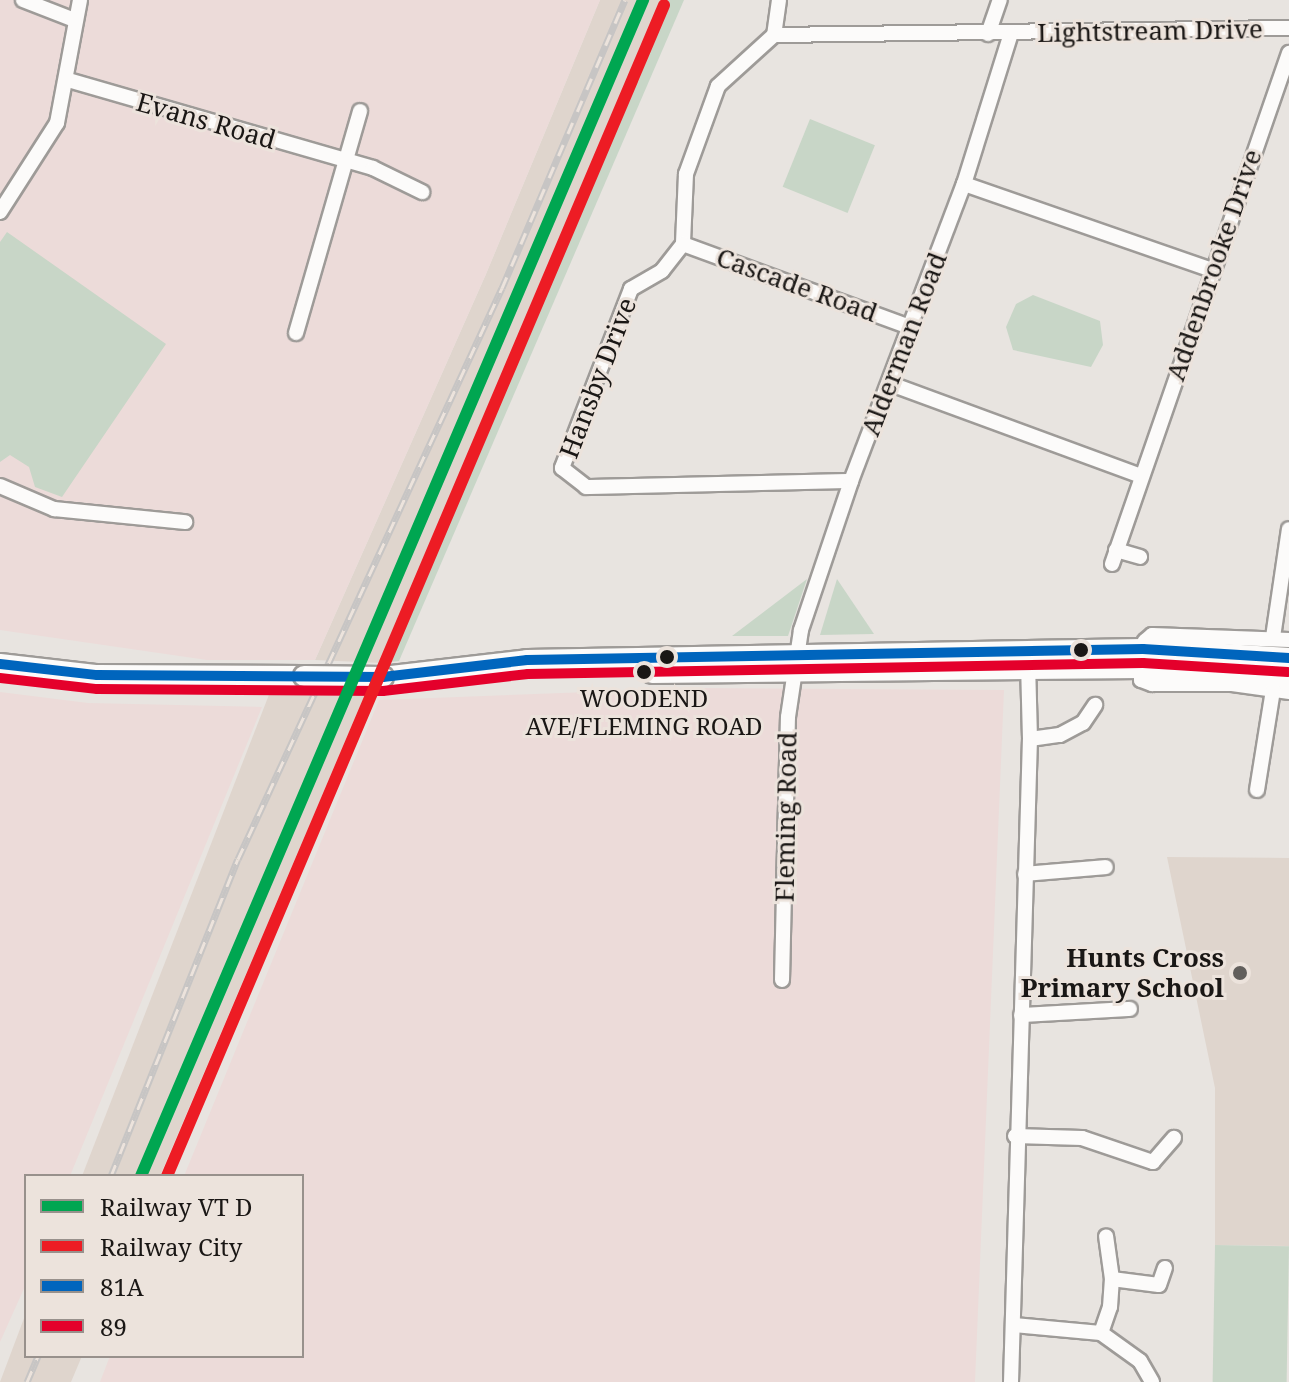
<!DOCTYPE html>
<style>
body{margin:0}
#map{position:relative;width:1289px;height:1382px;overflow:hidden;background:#e8e4e0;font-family:"Noto Serif",serif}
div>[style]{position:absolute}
.built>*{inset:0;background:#dfd5cd}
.industrial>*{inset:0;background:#ecdbd9}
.green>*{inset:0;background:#c8d6c7;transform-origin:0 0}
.roads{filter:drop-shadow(2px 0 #9e9b98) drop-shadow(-2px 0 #9e9b98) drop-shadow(0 2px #9e9b98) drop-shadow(0 -2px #9e9b98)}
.street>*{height:14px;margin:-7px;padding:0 7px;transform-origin:7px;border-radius:7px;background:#fcfbfa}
.secondary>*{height:20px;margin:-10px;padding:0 10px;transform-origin:10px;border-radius:10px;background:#fcfbfa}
.rail>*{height:7px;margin-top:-3.5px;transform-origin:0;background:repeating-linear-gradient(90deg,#ece3dc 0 12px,#c7c5c4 0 24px);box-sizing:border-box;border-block:2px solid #c7c5c4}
.bridges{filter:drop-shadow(2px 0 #9e9b98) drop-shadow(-2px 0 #9e9b98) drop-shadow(0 2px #9e9b98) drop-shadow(0 -2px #9e9b98)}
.secondary-bridge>*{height:20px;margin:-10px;padding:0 10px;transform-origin:10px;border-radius:10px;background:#fcfbfa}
.bus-1>*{height:10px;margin:-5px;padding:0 5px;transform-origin:5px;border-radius:5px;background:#0065bd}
.bus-2>*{height:10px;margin:-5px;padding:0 5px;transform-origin:5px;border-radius:5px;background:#e4002b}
.rail-1>*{height:12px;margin:-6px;padding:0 6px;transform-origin:6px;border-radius:6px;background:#00a651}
.rail-2>*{height:12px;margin:-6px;padding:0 6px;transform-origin:6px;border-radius:6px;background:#ed1c24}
.dots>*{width:22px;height:22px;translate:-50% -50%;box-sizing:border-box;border:4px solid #ece3dc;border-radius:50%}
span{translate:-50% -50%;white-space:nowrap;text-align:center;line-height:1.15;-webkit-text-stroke:6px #ece3dc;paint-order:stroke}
.bus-label{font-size:24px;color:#1a1715}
.street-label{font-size:26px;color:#1a1715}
.poi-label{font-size:26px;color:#1a1715;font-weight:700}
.right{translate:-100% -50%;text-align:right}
.legend{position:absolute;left:24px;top:1174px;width:280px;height:184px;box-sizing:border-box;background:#ece3dc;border:2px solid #98918c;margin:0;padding:10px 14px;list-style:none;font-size:24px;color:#1a1715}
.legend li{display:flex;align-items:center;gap:16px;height:40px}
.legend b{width:40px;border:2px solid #98918c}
</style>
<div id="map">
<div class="built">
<i style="clip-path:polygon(600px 0,663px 0,382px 663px,315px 660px,486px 274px)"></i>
<i style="clip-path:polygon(270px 692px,366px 692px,160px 1176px,82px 1176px)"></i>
<i style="clip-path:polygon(1167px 857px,1289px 858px,1289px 1246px,1215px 1245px,1215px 1088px)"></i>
<i style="clip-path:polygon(26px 1313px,26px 1356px,82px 1356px,71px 1382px,0 1382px)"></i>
</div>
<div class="industrial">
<i style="clip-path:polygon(0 0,600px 0,486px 274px,315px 660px,207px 660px,0 630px)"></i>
<i style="clip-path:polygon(696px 688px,1004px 690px,975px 1382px,100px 1382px,110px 1356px,302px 1356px,302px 1176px,184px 1176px,379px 700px)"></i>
<i style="clip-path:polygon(0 692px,88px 703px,262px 707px,70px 1176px,26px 1176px,26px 1284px,0 1342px)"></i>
</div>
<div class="green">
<i style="clip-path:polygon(663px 0,684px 0,399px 661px,382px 663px)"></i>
<i style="left:810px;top:119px;width:70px;height:73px;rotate:22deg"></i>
<i style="clip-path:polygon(7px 232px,166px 344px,62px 497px,35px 487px,29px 467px,10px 455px,0 462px,0 242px)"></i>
<i style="clip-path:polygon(1033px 295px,1100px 321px,1103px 345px,1091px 367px,1013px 350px,1006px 327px,1016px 304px)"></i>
<i style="clip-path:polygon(807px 579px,788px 636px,731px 636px,732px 636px)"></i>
<i style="clip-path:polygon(837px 579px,874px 634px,820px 635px)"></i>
<i style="left:1215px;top:1245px;width:74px;height:137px;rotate:1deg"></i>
</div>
<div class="roads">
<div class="street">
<i style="left:23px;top:0;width:53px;rotate:21.2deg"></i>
<i style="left:779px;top:0;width:35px;rotate:98deg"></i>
<i style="left:774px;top:35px;width:76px;rotate:137.7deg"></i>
<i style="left:718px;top:86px;width:94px;rotate:110deg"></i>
<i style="left:686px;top:174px;width:70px;rotate:92.5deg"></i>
<i style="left:683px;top:244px;width:34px;rotate:128deg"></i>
<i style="left:662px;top:271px;width:36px;rotate:150deg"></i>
<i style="left:631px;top:289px;width:192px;rotate:111.1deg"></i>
<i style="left:562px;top:468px;width:31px;rotate:38deg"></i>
<i style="left:586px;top:487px;width:265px;rotate:-1.3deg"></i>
<i style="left:988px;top:34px;width:36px;rotate:-71deg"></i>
<i style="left:774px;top:35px;width:515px;rotate:-0.78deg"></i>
<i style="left:68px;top:80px;width:317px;rotate:16.1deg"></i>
<i style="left:373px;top:168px;width:55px;rotate:26.1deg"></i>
<i style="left:964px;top:184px;width:262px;rotate:19.1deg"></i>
<i style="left:0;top:212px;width:106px;rotate:-57.4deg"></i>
<i style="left:57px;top:123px;width:125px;rotate:-79.4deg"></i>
<i style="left:683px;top:244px;width:242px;rotate:20.1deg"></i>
<i style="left:296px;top:333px;width:231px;rotate:-73.9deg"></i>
<i style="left:891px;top:384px;width:266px;rotate:20.2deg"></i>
<i style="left:0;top:486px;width:59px;rotate:23.1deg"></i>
<i style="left:54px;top:509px;width:132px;rotate:5.7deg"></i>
<i style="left:1116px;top:550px;width:25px;rotate:16deg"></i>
<i style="left:1112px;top:564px;width:541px;rotate:-70.89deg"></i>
<i style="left:1273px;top:637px;width:109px;rotate:-81.6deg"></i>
<i style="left:1289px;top:640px;width:137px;rotate:-177.9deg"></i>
<i style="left:1152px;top:635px;width:9px;rotate:139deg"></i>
<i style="left:1145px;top:641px;width:27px;rotate:98deg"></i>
<i style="left:1141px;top:668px;width:12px;rotate:90deg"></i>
<i style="left:1141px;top:680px;width:12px;rotate:20deg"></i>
<i style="left:1152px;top:684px;width:80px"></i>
<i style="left:1232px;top:684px;width:58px;rotate:8deg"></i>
<i style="left:1030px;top:739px;width:30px;rotate:-8deg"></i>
<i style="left:1060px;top:735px;width:26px;rotate:-28deg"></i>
<i style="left:1083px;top:723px;width:22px;rotate:-56deg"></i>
<i style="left:1257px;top:790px;width:101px;rotate:-80.9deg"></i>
<i style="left:1025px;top:874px;width:81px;rotate:-4.9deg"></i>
<i style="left:782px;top:980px;width:263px;rotate:-88.7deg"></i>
<i style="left:788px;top:717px;width:88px;rotate:-81.5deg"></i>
<i style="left:801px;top:630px;width:157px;rotate:-71.4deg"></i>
<i style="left:851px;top:481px;width:318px;rotate:-69.2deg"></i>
<i style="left:964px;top:184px;width:158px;rotate:-72.7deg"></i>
<i style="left:1021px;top:1015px;width:109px;rotate:-3.2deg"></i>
<i style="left:1015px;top:1136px;width:67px;rotate:1.7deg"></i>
<i style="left:1082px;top:1138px;width:75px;rotate:18.7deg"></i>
<i style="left:1153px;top:1162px;width:32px;rotate:-49deg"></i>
<i style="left:1112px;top:1279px;width:47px;rotate:7.3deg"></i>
<i style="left:1159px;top:1285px;width:18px;rotate:-71deg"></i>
<i style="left:1014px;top:1325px;width:87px;rotate:5.3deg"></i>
<i style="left:1101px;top:1333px;width:48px;rotate:35.7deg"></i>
<i style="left:1140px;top:1361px;width:24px;rotate:60deg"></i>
<i style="left:1101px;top:1333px;width:28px;rotate:-71deg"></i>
<i style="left:1110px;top:1307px;width:28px;rotate:-86deg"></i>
<i style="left:1112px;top:1279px;width:43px;rotate:-97.9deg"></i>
<i style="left:1011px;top:1382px;width:643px;rotate:-88.31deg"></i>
<i style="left:1030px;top:739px;width:79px;rotate:-91.5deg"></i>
</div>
<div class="secondary">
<i style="left:0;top:664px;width:98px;rotate:6.5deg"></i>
<i style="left:97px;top:675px;width:207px;rotate:0.3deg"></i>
<i style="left:652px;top:673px;width:489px;rotate:-0.6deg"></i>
<i style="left:1141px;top:668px;width:148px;rotate:3.1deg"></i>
<i style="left:383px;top:677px;width:145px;rotate:-6.7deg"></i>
<i style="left:527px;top:660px;width:616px;rotate:-1.02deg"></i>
<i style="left:1143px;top:649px;width:146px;rotate:3.5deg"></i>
</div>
</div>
<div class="rail">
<i style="left:111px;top:1176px;width:341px;rotate:-68.2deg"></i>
<i style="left:238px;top:859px;width:629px;rotate:-65.19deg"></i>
<i style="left:502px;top:288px;width:313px;rotate:-66.9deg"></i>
<i style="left:27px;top:1382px;width:28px;rotate:-67deg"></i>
</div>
<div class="bridges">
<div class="secondary-bridge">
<i style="left:304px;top:676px;width:79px;rotate:0.7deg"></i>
</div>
</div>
<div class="bus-1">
<i style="left:0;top:664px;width:98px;rotate:6.5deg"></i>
<i style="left:97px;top:675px;width:286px;rotate:0.4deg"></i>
<i style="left:383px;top:677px;width:145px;rotate:-6.7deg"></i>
<i style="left:527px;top:660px;width:616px;rotate:-1.02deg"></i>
<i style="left:1143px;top:649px;width:146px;rotate:3.5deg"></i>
</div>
<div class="bus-2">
<i style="left:0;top:678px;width:98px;rotate:6.5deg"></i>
<i style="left:97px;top:689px;width:286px;rotate:0.4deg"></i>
<i style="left:383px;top:691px;width:146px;rotate:-6.7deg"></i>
<i style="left:528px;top:674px;width:615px;rotate:-1.02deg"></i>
<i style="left:1143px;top:663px;width:145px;rotate:3.6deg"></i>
</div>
<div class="rail-1">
<i style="left:141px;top:1176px;width:1279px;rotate:-66.88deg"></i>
</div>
<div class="rail-2">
<i style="left:167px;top:1176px;width:1272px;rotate:-67deg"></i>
</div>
<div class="dots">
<i style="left:1081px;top:650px;background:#1a1715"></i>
<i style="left:667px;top:657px;background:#1a1715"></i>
<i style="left:644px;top:672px;background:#1a1715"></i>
<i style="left:1240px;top:973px;background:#625f5c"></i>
</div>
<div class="bus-label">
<span style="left:644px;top:712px">WOODEND<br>AVE/FLEMING ROAD</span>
</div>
<div class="street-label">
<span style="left:1150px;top:31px;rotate:-1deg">Lightstream Drive</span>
<span style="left:206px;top:121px;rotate:16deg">Evans Road</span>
<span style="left:1214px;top:265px;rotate:-71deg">Addenbrooke Drive</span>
<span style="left:797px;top:285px;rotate:20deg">Cascade Road</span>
<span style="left:904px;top:344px;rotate:-69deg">Alderman Road</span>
<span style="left:598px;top:378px;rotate:-69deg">Hansby Drive</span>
<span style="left:786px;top:817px;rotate:-89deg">Fleming Road</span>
</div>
<div class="poi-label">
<span class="right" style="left:1224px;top:973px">Hunts Cross<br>Primary School</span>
</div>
<ul class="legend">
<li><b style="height:10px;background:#00a651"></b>Railway VT D</li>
<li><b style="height:10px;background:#ed1c24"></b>Railway City</li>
<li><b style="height:10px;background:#0065bd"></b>81A</li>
<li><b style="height:10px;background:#e4002b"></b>89</li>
</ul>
</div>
